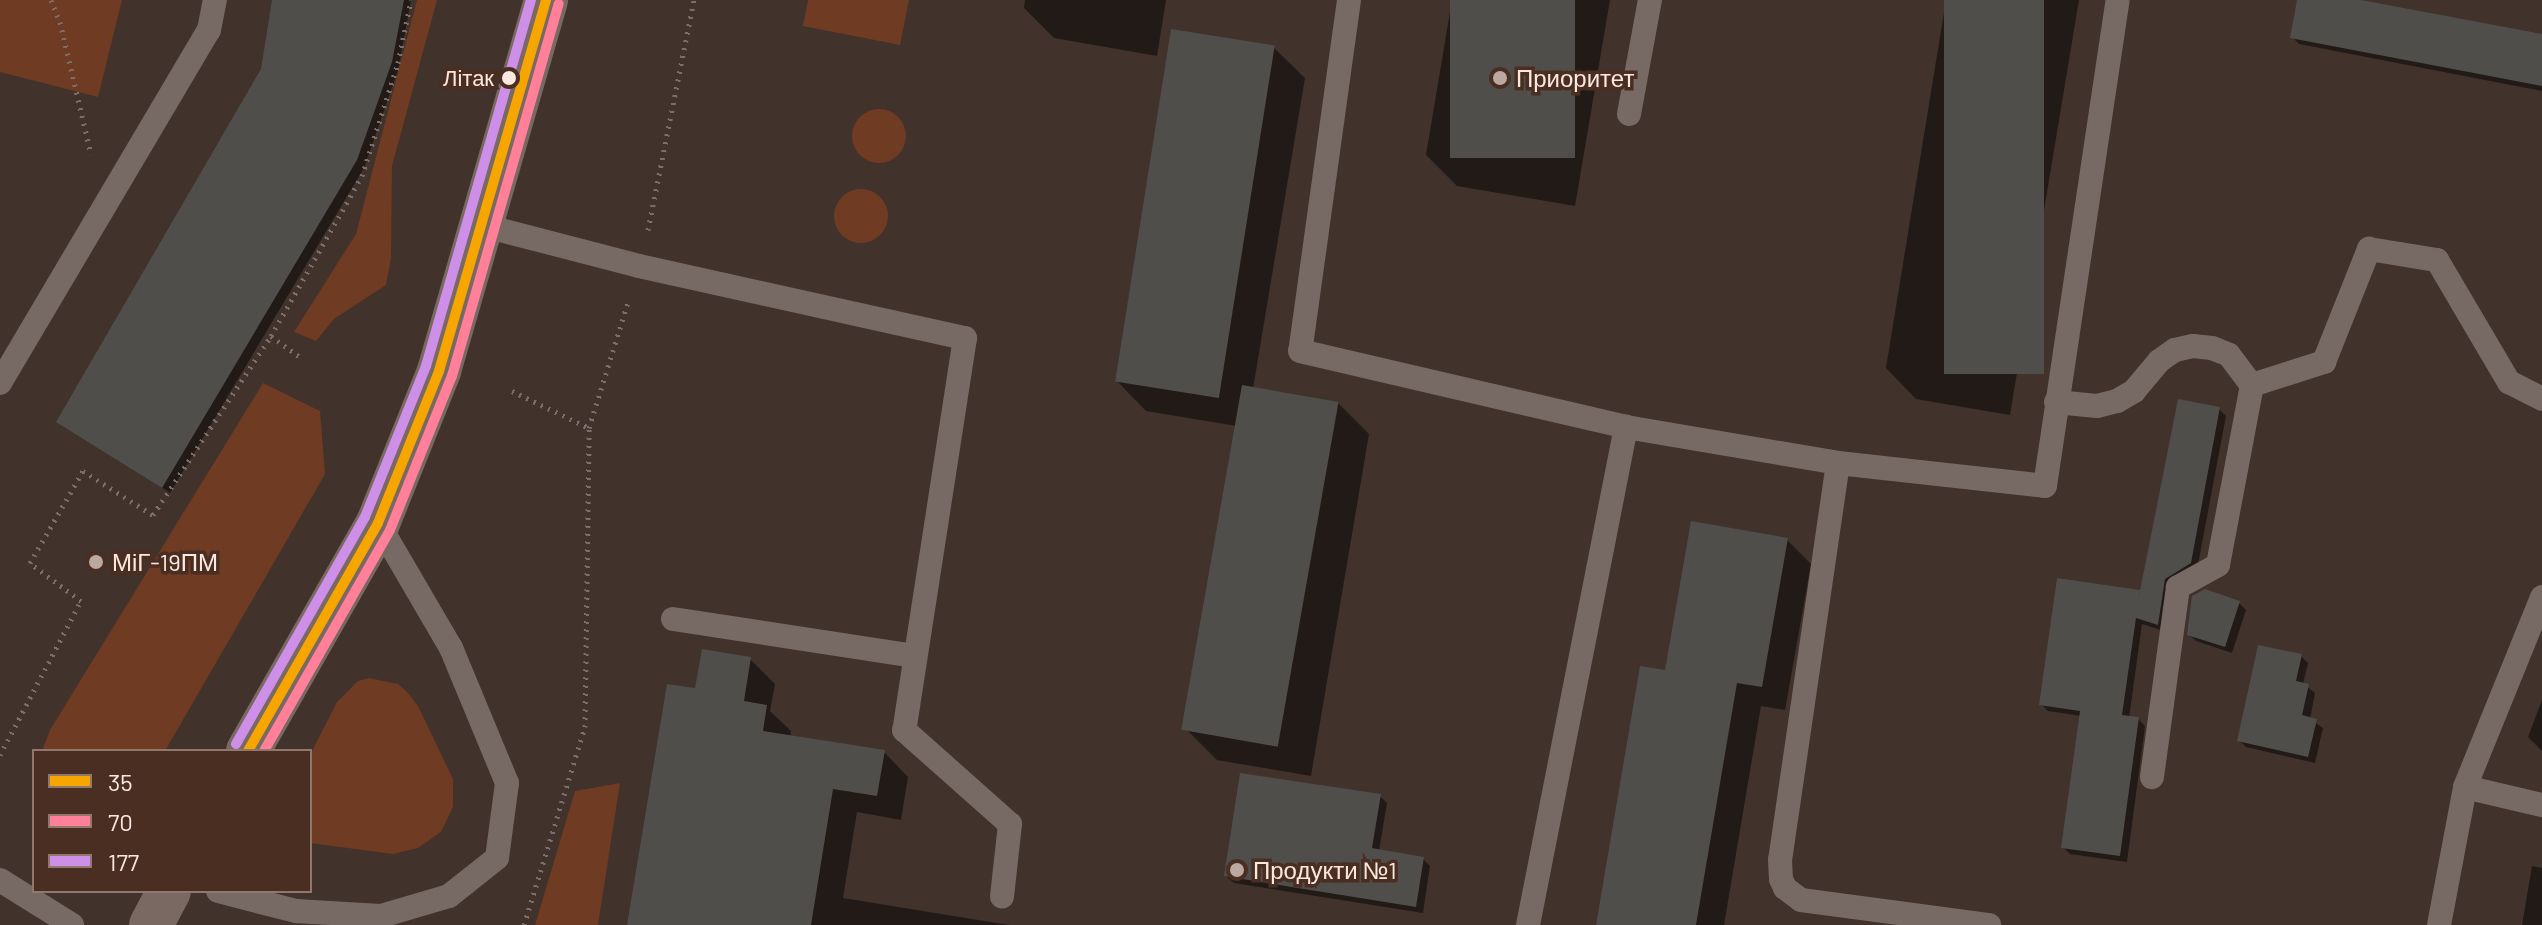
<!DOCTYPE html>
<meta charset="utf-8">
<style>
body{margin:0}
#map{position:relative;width:2542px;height:925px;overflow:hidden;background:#41322b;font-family:Barlow,sans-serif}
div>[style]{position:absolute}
.green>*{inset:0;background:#6f3b22}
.round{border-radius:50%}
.shadow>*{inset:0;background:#0007}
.building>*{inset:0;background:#4f4e4a;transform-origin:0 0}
.path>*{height:5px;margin-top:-2.5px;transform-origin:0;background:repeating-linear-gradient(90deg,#7c6f6b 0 2px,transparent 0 8px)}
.lane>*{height:24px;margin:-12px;padding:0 12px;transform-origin:12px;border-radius:12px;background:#776963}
.primary>*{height:44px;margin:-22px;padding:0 22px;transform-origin:22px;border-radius:22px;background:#796962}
.bus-1>*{height:10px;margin:-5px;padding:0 5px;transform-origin:5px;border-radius:5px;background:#f7a600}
.bus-2>*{height:10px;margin:-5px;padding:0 5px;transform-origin:5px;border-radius:5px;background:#ff8098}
.bus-3>*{height:10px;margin:-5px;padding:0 5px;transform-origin:5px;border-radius:5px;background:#ce8fe9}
.dots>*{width:22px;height:22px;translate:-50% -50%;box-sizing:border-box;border:4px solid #4a2e22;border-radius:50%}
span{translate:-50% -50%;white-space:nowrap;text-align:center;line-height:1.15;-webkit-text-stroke:7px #4a2e22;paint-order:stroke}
.bus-label{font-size:22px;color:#fbe8e0}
.right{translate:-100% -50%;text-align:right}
.poi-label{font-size:24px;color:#fbe8e0}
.left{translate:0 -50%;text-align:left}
.legend{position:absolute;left:32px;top:749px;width:280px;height:144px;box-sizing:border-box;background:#4a2e22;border:2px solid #91786e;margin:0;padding:10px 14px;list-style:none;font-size:24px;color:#fbe8e0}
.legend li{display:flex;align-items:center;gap:16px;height:40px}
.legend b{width:40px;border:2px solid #91786e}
</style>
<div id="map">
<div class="green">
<i style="clip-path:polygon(0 0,122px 0,98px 97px,0 72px)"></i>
<i style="clip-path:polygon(417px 0,437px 0,392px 166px,391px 258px,386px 285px,334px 319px,316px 341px,294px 332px,356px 234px)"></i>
<i style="clip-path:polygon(808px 0,909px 0,900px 45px,803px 26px)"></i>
<i class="round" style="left:852px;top:109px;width:54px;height:54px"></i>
<i class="round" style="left:834px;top:189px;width:54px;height:54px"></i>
<i style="clip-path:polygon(263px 383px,320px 411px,325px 474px,165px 751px,42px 751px,50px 730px)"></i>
<i style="clip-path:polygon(369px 678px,398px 684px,407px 692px,418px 706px,453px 779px,453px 807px,441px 832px,418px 848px,393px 854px,310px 843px,310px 755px,337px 702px,358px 681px)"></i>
<i style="clip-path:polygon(620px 783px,598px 925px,535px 925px,575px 791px)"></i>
</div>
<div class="shadow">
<i style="clip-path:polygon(275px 0,411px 0,398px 70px,364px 168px,170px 493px,59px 422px,263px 70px)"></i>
<i style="clip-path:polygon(1025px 0,1166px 0,1157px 56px,1054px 38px,1024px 8px)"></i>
<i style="clip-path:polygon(1452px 0,1610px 0,1575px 206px,1457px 186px,1426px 155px)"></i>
<i style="clip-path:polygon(1946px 0,2079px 0,2010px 415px,1916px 399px,1886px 368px)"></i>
<i style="clip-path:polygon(2299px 0,2351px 0,2542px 36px,2542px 91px,2299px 44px,2292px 37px)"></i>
<i style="clip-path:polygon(1274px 48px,1305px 78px,1253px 389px,1338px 403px,1369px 434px,1311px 776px,1217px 760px,1187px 730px,1237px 426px,1146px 411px,1116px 380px)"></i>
<i style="clip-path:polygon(2219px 409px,2226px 416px,2197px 570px,2164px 631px,2142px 624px,2129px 718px,2138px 719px,2145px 726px,2127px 862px,2070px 854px,2063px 847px,2082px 716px,2048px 711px,2041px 704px,2139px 592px,2141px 595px)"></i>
<i style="clip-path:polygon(1787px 540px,1811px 564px,1785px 710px,1761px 706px,1724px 925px,1598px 925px,1667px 673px)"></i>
<i style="clip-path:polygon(2239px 603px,2246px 610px,2232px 653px,2196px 641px,2189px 634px)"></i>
<i style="clip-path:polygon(2301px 656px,2308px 663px,2303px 684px,2315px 693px,2310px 719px,2323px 728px,2315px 763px,2246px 747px,2239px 740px)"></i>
<i style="clip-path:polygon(750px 659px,775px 684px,770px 711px,791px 731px,790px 737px,884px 752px,908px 777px,901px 820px,857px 812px,843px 898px,1009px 925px,629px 925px,697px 691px)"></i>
<i style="clip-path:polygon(2542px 700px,2542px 751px,2528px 737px)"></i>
<i style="clip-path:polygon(1380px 796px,1387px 803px,1379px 851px,1423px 859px,1430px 866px,1423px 913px,1234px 883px,1226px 876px)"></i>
<i style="clip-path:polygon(2532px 866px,2542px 868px,2542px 925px,2522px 925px)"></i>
</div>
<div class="building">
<i style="clip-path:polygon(272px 0,404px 0,392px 62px,357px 160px,162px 488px,56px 422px,261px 69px)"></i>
<i style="left:1450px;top:0;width:125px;height:158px"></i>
<i style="left:1944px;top:0;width:100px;height:374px"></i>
<i style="clip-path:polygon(2297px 0,2361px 0,2542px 34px,2542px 86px,2290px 38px)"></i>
<i style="left:1171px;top:29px;width:105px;height:357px;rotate:9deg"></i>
<i style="left:1242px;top:385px;width:98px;height:350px;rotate:10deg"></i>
<i style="clip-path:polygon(2178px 399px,2220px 407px,2191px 563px,2165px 579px,2158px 625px,2136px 618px,2122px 715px,2139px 717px,2120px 856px,2061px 848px,2080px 711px,2039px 705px,2057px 578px,2140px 590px,2138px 601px)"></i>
<i style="clip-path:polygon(1691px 521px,1788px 538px,1762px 687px,1737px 683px,1696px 925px,1596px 925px,1640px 666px,1665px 670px)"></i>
<i style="clip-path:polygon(2205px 589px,2240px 601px,2225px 647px,2187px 635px,2192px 596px)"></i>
<i style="clip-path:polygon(2258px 645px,2302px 654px,2296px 681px,2309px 684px,2302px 715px,2317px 719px,2308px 757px,2237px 741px)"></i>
<i style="clip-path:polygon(702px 649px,751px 657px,744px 701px,767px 705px,763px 731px,885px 750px,877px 796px,833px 789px,811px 925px,627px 925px,667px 684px,695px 688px)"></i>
<i style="clip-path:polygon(1240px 773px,1381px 794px,1372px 848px,1424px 857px,1416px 907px,1224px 876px)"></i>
</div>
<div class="path">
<i style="left:51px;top:0;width:24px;rotate:68deg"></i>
<i style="left:60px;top:22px;width:136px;rotate:76.8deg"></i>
<i style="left:648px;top:230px;width:235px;rotate:-78.7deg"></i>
<i style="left:271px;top:336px;width:37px;rotate:36deg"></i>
<i style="left:512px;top:391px;width:85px;rotate:25.7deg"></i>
<i style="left:589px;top:428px;width:132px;rotate:-72.8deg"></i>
<i style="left:0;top:755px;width:174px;rotate:-62.3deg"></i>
<i style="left:81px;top:601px;width:64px;rotate:-143.3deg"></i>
<i style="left:30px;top:563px;width:106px;rotate:-60.1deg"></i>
<i style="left:83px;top:471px;width:83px;rotate:32.2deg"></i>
<i style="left:153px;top:515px;width:214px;rotate:-56.6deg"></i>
<i style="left:271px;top:336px;width:184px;rotate:-60.4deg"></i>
<i style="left:362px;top:176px;width:119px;rotate:-72.3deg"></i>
<i style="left:398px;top:63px;width:64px;rotate:-78.3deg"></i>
<i style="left:524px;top:925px;width:207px;rotate:-72.9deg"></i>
<i style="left:585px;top:727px;width:299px;rotate:-89.2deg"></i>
</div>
<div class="lane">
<i style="left:1349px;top:0;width:354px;rotate:97.9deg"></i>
<i style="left:1300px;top:351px;width:335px;rotate:13.1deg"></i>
<i style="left:1626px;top:427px;width:215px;rotate:9.6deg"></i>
<i style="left:1838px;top:463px;width:208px;rotate:6.3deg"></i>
<i style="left:2045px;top:486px;width:491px;rotate:-81.5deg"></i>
<i style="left:1629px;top:114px;width:116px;rotate:-79.6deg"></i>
<i style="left:481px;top:225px;width:163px;rotate:14.5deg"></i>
<i style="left:639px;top:266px;width:334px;rotate:12.5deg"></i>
<i style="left:965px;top:338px;width:397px;rotate:98.8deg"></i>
<i style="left:904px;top:730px;width:142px;rotate:41.6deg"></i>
<i style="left:1010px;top:824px;width:73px;rotate:96.3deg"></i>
<i style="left:0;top:383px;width:410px;rotate:-59.4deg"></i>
<i style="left:209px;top:30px;width:31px;rotate:-79deg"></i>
<i style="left:2252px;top:385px;width:76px;rotate:-17.7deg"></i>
<i style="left:2324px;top:362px;width:122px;rotate:-68.3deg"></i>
<i style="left:2369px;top:249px;width:69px;rotate:9.2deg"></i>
<i style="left:2437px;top:260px;width:142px;rotate:59.5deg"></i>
<i style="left:2509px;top:382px;width:37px;rotate:27deg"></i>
<i style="left:2056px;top:402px;width:41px;rotate:5.6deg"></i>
<i style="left:2097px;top:406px;width:21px;rotate:-14deg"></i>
<i style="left:2117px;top:401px;width:20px;rotate:-30deg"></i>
<i style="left:2134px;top:391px;width:39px;rotate:-50deg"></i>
<i style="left:2159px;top:361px;width:19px;rotate:-35deg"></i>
<i style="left:2175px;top:350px;width:18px;rotate:-13deg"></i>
<i style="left:2193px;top:346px;width:19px;rotate:6deg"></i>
<i style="left:2212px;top:348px;width:18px;rotate:22deg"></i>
<i style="left:2229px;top:355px;width:38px;rotate:53deg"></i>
<i style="left:2252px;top:385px;width:183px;rotate:100.7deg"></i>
<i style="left:2218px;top:565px;width:46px;rotate:151.2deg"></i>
<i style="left:2178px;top:587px;width:192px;rotate:97.8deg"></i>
<i style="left:1838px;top:463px;width:401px;rotate:98.3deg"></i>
<i style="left:1780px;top:860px;width:19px;rotate:87deg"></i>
<i style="left:1781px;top:879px;width:10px;rotate:66deg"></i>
<i style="left:1785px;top:888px;width:20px;rotate:37deg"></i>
<i style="left:1801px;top:900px;width:190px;rotate:7.6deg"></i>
<i style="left:673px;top:619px;width:245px;rotate:8.7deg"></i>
<i style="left:2465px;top:787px;width:79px;rotate:13.2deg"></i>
<i style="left:0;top:880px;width:85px;rotate:32deg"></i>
<i style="left:218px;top:891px;width:81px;rotate:14.4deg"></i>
<i style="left:296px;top:911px;width:85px;rotate:3.4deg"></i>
<i style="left:381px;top:916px;width:71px;rotate:-16.4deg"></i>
<i style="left:449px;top:896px;width:61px;rotate:-38.4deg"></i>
<i style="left:497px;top:858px;width:76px;rotate:-82.4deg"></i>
<i style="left:507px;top:783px;width:146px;rotate:-112.5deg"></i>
<i style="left:451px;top:648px;width:145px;rotate:-120.3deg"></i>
<i style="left:1528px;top:925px;width:508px;rotate:-78.87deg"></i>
<i style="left:2439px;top:925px;width:140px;rotate:-79.3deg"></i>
<i style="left:2465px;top:787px;width:205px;rotate:-67.9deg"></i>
</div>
<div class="primary">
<i style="left:248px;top:751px;width:262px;rotate:-60.3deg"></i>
<i style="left:378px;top:523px;width:164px;rotate:-68.1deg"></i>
<i style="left:439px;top:371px;width:386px;rotate:-73.9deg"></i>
<i style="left:151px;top:925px;width:38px;rotate:-62deg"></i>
</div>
<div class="bus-1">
<i style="left:248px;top:751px;width:262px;rotate:-60.3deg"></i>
<i style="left:378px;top:523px;width:164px;rotate:-68.1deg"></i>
<i style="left:439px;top:371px;width:386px;rotate:-73.9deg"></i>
</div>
<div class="bus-2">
<i style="left:264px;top:751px;width:254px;rotate:-60.3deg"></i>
<i style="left:390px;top:530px;width:166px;rotate:-68.1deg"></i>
<i style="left:452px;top:376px;width:387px;rotate:-74deg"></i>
</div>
<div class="bus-3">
<i style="left:236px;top:744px;width:261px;rotate:-60.4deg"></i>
<i style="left:365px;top:517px;width:163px;rotate:-68deg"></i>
<i style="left:426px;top:366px;width:381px;rotate:-74deg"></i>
</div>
<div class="dots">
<i style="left:509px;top:78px;background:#fbe8e0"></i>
<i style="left:1500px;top:78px;background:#baa8a1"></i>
<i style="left:96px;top:562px;background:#baa8a1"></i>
<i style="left:1237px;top:870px;background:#baa8a1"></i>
</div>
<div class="bus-label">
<span class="right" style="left:494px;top:78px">Літак</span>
</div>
<div class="poi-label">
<span class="left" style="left:1516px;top:78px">Приоритет</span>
<span class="left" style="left:112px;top:562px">МіГ-19ПМ</span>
<span class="left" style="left:1253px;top:870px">Продукти №1</span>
</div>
<ul class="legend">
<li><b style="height:10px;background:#f7a600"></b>35</li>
<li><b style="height:10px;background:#ff8098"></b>70</li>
<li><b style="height:10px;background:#ce8fe9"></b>177</li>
</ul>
</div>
